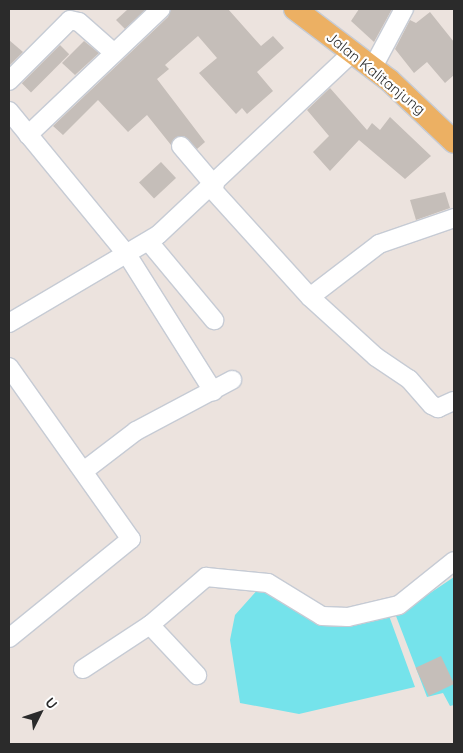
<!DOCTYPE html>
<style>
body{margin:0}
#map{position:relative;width:463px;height:753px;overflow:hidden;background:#ece3de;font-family:Quicksand,sans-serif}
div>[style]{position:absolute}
.water>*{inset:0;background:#75e3eb}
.building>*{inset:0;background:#c5beb9;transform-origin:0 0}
.roads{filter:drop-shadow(1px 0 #c6cbd4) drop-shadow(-1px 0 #c6cbd4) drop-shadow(0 1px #c6cbd4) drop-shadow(0 -1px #c6cbd4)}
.minor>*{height:18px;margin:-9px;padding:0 9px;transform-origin:9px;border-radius:9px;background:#fff}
.major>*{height:22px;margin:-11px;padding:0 11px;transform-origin:11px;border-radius:11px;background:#ecb063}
span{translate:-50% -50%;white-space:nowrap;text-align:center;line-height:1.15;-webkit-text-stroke:4.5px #fff;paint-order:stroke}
.street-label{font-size:15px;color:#2b2b2b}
.frame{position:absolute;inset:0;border:10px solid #2b2b2b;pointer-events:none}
.north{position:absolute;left:15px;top:688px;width:50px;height:50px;-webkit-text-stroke:4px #fff;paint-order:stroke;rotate:49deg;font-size:14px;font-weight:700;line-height:20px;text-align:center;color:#2b2b2b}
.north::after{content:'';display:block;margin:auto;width:18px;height:22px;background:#2b2b2b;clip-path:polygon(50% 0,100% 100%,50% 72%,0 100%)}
</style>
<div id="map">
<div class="water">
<i style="clip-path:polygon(454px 577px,454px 705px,450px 706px,443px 693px,427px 697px,396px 616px)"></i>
<i style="clip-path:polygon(260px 587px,291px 605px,388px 613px,415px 687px,299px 714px,240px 703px,230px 640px,235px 615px)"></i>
</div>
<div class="building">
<i style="clip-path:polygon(128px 9px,146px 9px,125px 29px,116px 20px)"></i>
<i style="clip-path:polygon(171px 9px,228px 9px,261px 46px,273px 36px,284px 48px,257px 72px,273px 91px,247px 114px,242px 108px,236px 114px,199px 73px,217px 58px,198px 36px,165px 65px,169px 69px,157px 79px,205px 142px,197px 149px,184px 136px,175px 138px,171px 145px,147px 115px,128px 132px,98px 100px,63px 135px,53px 126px,168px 17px)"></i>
<i style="clip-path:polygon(359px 9px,392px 9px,374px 42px,351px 21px)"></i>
<i style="clip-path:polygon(430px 12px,454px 42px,454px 75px,445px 83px,427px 62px,414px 73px,395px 49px,410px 20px,416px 23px)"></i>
<i style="clip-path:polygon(9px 40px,23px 52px,9px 66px)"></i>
<i style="clip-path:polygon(84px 41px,99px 53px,75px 75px,62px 63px)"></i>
<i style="left:60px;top:45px;width:13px;height:54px;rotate:45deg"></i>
<i style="clip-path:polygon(330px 88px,367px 130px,372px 123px,380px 130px,390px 117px,431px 156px,405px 179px,359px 140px,330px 171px,313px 152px,329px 136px,307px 110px)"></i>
<i style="left:161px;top:162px;width:22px;height:30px;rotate:47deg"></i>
<i style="clip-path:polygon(445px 192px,450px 208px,416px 220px,410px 200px)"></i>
<i style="left:441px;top:656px;width:31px;height:28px;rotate:65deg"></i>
</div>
<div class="roads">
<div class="minor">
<i style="left:373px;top:67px;width:66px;rotate:-61.9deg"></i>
<i style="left:9px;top:81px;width:86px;rotate:-45deg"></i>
<i style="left:70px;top:20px;width:9px;rotate:13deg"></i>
<i style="left:79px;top:22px;width:45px;rotate:41.4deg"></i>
<i style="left:9px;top:111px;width:188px;rotate:50.6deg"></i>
<i style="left:128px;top:256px;width:160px;rotate:57.8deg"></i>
<i style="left:28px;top:135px;width:183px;rotate:-43.5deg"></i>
<i style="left:181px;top:146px;width:52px;rotate:49.6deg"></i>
<i style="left:212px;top:189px;width:146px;rotate:47.8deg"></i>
<i style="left:310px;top:297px;width:89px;rotate:42.3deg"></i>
<i style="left:376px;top:357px;width:40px;rotate:34deg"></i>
<i style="left:409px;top:379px;width:35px;rotate:49deg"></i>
<i style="left:432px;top:405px;width:7px;rotate:27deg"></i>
<i style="left:438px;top:408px;width:17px;rotate:-24deg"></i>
<i style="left:149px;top:242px;width:102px;rotate:50.2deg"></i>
<i style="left:310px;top:297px;width:87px;rotate:-37.5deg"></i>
<i style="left:379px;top:244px;width:79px;rotate:-19.1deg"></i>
<i style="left:9px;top:323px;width:173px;rotate:-30.6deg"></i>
<i style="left:158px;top:235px;width:267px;rotate:-43.2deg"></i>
<i style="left:9px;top:367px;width:211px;rotate:54.7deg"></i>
<i style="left:131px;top:539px;width:157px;rotate:140.9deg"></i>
<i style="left:85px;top:470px;width:64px;rotate:-37.4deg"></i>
<i style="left:136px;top:431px;width:109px;rotate:-28deg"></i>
<i style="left:150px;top:625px;width:69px;rotate:46.8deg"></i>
<i style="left:83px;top:669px;width:80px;rotate:-33.3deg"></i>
<i style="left:150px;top:625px;width:74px;rotate:-40.6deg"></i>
<i style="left:206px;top:577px;width:62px;rotate:5.5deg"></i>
<i style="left:268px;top:583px;width:63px;rotate:31.4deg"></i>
<i style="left:322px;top:616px;width:26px;rotate:2deg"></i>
<i style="left:348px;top:617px;width:52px;rotate:-13.2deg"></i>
<i style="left:399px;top:605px;width:70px;rotate:-38.7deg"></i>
</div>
<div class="major">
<i style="left:295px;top:9px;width:118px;rotate:37.1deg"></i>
<i style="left:389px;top:80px;width:90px;rotate:43.6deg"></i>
</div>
</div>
<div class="street-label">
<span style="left:376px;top:73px;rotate:39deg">Jalan Kalitanjung</span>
</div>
<div class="frame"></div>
<div class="north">U</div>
</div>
